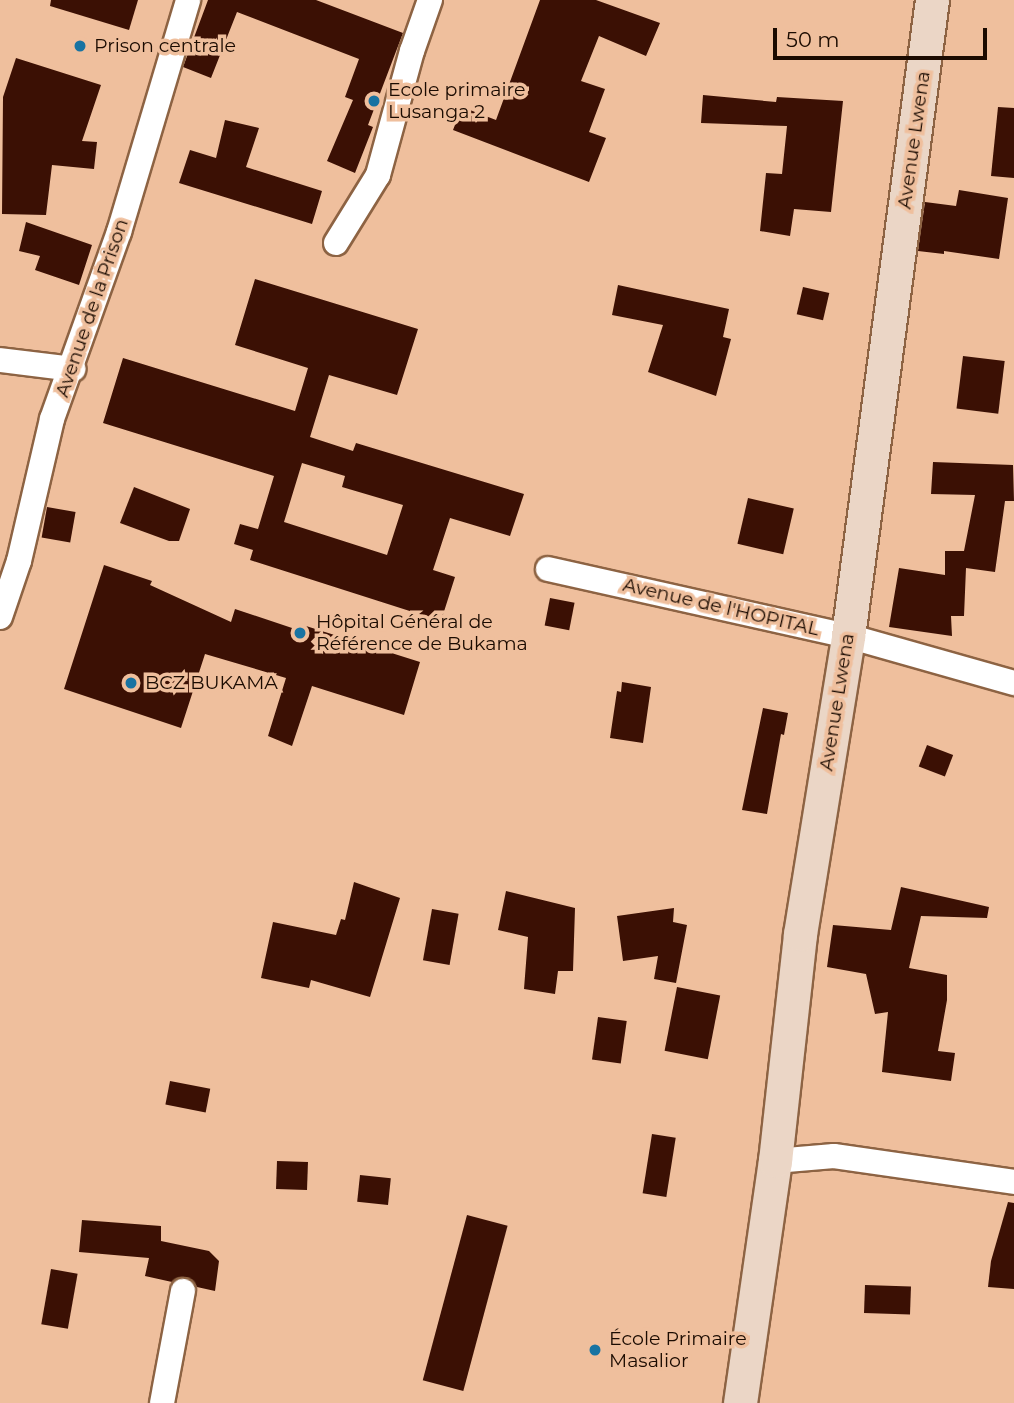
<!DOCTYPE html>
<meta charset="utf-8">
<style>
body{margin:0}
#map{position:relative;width:1014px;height:1403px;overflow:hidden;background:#efbf9d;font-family:Montserrat,sans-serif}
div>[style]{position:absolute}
.building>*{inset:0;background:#3b1004;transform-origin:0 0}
.roads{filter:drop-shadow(2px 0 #8d6343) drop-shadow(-2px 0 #8d6343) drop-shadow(0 2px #8d6343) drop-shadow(0 -2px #8d6343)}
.street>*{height:24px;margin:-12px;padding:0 12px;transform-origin:12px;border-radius:12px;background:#fff}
.secondary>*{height:33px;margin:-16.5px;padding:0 16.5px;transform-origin:16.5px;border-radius:16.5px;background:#ebd6c6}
.dots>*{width:19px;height:19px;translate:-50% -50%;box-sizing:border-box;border:4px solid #efbf9d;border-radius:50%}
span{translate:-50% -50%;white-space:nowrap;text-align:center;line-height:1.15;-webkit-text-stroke:7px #efbf9d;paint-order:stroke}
.poi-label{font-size:19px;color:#1b0b01}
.left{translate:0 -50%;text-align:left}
.street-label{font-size:19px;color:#1b0b01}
.scale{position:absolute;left:773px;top:28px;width:214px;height:32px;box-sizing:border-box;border:4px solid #1b0b01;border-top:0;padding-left:9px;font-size:21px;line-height:24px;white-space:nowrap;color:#1b0b01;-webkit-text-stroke:5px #efbf9d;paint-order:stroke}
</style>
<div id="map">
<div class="building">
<i style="clip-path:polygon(51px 0,138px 0,129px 30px,50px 6px)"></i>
<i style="clip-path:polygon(208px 0,316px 0,403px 33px,368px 125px,373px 127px,355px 173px,327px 161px,353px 100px,345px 97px,359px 59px,237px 12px,211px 78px,183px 67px)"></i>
<i style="clip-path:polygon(540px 0,596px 0,660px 23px,646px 56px,599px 36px,581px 81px,605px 89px,589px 132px,606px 138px,589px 182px,453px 130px,462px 107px,496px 120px)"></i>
<i style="clip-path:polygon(16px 58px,101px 85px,82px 141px,97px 142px,94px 169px,52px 165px,46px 215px,2px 214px,3px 97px)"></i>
<i style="clip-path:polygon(703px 95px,776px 102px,777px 97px,843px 101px,831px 212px,794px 209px,790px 236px,760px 231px,766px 173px,782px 174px,787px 126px,701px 123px)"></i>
<i style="clip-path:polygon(998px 107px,1014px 108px,1014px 178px,991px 176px)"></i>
<i style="clip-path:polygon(225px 120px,259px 128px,246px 167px,322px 191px,312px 224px,179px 183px,190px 150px,216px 158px)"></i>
<i style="clip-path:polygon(959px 190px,1008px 198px,999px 259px,944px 251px,944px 254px,918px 251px,925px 202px,956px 206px)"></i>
<i style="clip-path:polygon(26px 222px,92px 245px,79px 285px,35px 270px,40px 256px,19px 251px)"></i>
<i style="clip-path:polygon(evenodd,255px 279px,418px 329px,397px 395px,329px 375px,310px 437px,353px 451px,356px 443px,524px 494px,510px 536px,450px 518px,433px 570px,455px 577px,441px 621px,250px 560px,253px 550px,234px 544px,240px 524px,258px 529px,274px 476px,103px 423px,123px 358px,295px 411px,308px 368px,235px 345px,255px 279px,302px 463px,345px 476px,342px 487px,403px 505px,387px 555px,284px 522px,302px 463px)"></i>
<i style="clip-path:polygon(618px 285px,729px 309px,723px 337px,731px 339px,716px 396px,648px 372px,663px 325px,612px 315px)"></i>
<i style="left:803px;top:287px;width:27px;height:28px;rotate:13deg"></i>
<i style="left:963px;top:356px;width:42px;height:53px;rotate:7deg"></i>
<i style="clip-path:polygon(933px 462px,1013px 465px,1014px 501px,1005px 501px,995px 572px,966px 568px,964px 616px,951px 616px,952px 636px,889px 627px,899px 568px,945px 575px,945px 551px,964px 551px,975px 495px,931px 494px)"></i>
<i style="clip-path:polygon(134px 487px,190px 509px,179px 541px,169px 541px,120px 523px)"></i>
<i style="left:748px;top:498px;width:47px;height:47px;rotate:13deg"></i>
<i style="left:47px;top:507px;width:29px;height:31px;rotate:10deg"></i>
<i style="clip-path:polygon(104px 565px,152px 581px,150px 585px,231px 622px,235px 609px,304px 632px,306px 626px,420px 662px,404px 715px,312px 686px,292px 746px,268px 736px,286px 678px,205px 654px,181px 728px,64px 689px)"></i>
<i style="left:550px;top:598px;width:25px;height:28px;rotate:11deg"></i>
<i style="clip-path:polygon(622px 682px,651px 687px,643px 743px,610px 738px,617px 691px,621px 692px)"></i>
<i style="clip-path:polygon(763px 708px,788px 713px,784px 735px,781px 734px,767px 814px,742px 810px)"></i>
<i style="left:927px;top:745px;width:28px;height:23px;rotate:21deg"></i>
<i style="clip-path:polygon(354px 882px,400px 898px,370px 997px,311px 980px,309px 988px,261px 978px,273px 922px,336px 935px,341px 919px,345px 920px)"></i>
<i style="clip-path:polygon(901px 887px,989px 907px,987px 918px,921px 916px,909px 968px,947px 975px,947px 1000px,938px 1051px,955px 1053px,951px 1081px,882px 1072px,888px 1012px,875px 1014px,866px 974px,827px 967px,833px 925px,891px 930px)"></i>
<i style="clip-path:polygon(506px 891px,575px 908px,573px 971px,558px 971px,555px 994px,524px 989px,528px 937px,498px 930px)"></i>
<i style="clip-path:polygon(674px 908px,673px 922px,687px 925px,676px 983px,654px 979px,658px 956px,623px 961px,617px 916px)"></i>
<i style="left:432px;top:909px;width:27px;height:52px;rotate:10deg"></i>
<i style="left:677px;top:987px;width:44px;height:65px;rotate:11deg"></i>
<i style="left:598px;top:1017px;width:29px;height:43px;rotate:8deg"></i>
<i style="left:170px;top:1081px;width:41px;height:24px;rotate:11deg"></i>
<i style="left:652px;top:1134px;width:24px;height:60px;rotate:9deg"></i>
<i style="left:277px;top:1161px;width:31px;height:28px;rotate:2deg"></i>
<i style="left:360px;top:1175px;width:31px;height:27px;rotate:6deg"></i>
<i style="clip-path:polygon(1008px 1202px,1014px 1203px,1014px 1289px,988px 1287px,991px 1261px)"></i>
<i style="left:467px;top:1215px;width:42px;height:171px;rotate:15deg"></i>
<i style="clip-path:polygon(82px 1220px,161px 1226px,161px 1241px,209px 1251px,219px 1261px,215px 1291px,197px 1287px,186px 1277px,172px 1282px,145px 1276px,149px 1258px,79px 1252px)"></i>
<i style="left:51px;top:1269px;width:27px;height:56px;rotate:10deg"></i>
<i style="left:865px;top:1285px;width:46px;height:28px;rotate:2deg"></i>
</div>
<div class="roads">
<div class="street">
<i style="left:336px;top:243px;width:80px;rotate:-58.3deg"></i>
<i style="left:378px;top:175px;width:129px;rotate:-74.7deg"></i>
<i style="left:412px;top:51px;width:54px;rotate:-70.6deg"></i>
<i style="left:0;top:360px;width:74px;rotate:7deg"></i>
<i style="left:548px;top:569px;width:307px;rotate:12.6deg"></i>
<i style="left:848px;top:636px;width:173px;rotate:15.8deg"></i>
<i style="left:0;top:617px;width:59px;rotate:-71.3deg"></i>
<i style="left:19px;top:561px;width:146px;rotate:-76.9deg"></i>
<i style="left:52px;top:419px;width:199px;rotate:-70.3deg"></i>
<i style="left:119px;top:232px;width:242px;rotate:-73.4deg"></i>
<i style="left:775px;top:1161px;width:59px;rotate:-4.8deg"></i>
<i style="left:834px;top:1156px;width:182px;rotate:8.2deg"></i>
<i style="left:162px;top:1403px;width:114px;rotate:-79.4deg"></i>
</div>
<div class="secondary">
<i style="left:740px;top:1403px;width:245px;rotate:-81.8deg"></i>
<i style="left:775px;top:1161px;width:228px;rotate:-83.7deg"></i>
<i style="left:800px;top:934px;width:302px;rotate:-80.8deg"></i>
<i style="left:848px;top:636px;width:642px;rotate:-82.48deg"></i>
</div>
</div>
<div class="dots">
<i style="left:80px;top:46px;background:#1873a2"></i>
<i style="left:374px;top:101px;background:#1873a2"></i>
<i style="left:300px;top:633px;background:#1873a2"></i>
<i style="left:131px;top:683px;background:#1873a2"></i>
<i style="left:595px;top:1350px;background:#1873a2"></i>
</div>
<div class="poi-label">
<span class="left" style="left:94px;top:46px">Prison centrale</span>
<span class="left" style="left:388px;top:101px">Ecole primaire<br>Lusanga 2</span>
<span class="left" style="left:316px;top:633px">Hôpital Général de<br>Référence de Bukama</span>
<span class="left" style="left:145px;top:683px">BCZ BUKAMA</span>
<span class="left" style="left:609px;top:1350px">École Primaire<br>Masalior</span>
</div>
<div class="street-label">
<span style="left:914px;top:140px;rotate:-82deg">Avenue Lwena</span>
<span style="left:92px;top:308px;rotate:-71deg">Avenue de la Prison</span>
<span style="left:721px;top:607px;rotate:13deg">Avenue de l'HOPITAL</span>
<span style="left:837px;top:702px;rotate:-81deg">Avenue Lwena</span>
</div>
<div class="scale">50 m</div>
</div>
